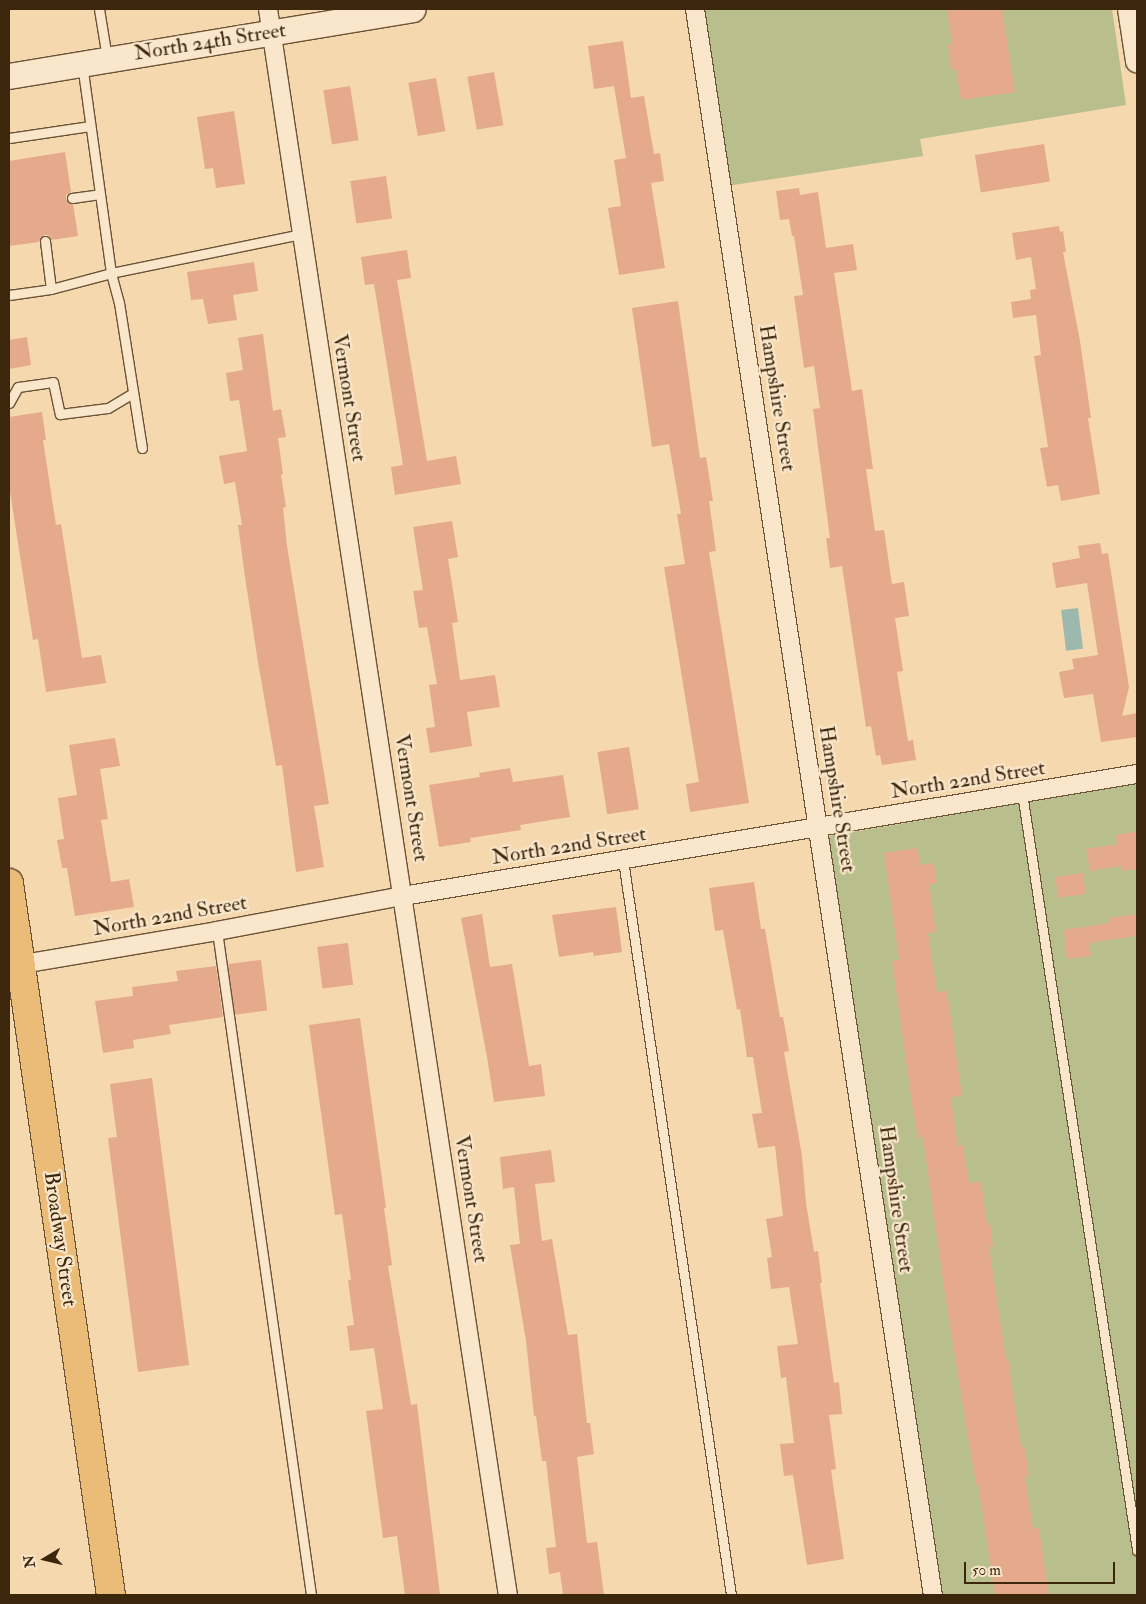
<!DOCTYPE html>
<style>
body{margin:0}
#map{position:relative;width:1146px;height:1604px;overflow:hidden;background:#f6d8af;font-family:"IM FELL Double Pica",serif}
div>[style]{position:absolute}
.green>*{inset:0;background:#b8bf8d}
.water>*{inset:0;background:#9db9ae;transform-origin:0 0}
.building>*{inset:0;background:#e5a98c;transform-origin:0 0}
.roads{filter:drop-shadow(1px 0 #6a5336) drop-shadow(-1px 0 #6a5336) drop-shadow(0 1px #6a5336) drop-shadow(0 -1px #6a5336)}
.service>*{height:9px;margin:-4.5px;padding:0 4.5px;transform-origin:4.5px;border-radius:4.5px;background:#f9e6cb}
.minor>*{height:18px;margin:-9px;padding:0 9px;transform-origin:9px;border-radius:9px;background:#f9e6cb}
.tertiary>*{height:22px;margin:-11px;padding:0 11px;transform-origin:11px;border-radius:11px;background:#f9e6cb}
.secondary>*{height:25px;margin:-12.5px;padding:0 12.5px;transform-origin:12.5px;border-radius:12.5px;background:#f9e6cb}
.primary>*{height:28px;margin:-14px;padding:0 14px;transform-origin:14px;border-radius:14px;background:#ebbc78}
span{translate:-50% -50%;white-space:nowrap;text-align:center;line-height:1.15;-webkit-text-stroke:4.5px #f9e6cb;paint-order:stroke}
.street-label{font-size:21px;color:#3c270d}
.frame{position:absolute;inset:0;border:10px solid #3c270d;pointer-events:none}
.north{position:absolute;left:20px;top:1534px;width:50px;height:50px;-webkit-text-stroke:4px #f9e6cb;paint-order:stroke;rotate:261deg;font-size:14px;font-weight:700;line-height:20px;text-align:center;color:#3c270d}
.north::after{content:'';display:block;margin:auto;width:18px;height:22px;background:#3c270d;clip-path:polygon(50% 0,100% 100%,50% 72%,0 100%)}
.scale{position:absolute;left:964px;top:1562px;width:151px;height:22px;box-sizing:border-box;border:2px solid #3c270d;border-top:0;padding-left:6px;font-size:15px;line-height:18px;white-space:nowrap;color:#3c270d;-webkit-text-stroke:4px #f9e6cb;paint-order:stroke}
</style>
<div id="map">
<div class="green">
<i style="clip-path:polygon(700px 9px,1112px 9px,1126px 105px,920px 139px,923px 156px,727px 186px)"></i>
<i style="clip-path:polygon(1137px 784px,1137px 1513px,1132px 1514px,1137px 1550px,1137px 1595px,943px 1595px,829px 836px)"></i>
</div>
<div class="water">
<i style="left:1078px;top:608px;width:41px;height:17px;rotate:83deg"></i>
</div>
<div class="building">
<i style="clip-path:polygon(947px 9px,1002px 9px,1015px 92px,961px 100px,956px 69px,951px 70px,948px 45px,952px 44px)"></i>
<i style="clip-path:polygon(623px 41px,631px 98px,644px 96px,654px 154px,660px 153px,664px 181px,651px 183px,665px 268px,619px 275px,608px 208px,621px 206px,614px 160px,626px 158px,614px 86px,594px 89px,588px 46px)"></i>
<i style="left:494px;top:72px;width:54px;height:27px;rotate:80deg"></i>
<i style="left:436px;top:78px;width:54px;height:28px;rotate:80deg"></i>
<i style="left:350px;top:86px;width:55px;height:27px;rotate:81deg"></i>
<i style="clip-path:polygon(234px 111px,245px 184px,216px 188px,213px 168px,205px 169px,197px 117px)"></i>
<i style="left:1044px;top:144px;width:38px;height:70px;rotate:81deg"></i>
<i style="clip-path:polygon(65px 152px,71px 192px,66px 195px,66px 199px,73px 204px,78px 236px,51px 240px,48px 235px,44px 235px,39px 242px,9px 246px,9px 161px)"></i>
<i style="left:386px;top:176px;width:43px;height:36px;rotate:82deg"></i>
<i style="clip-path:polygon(799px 188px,800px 195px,818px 192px,826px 248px,853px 244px,857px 270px,834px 273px,852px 391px,862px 389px,873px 469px,866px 469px,875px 531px,884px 530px,892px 584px,904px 582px,909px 616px,895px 618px,903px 671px,897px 672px,908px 741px,913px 740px,916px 760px,882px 765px,880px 755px,876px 756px,871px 726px,866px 727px,842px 566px,830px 568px,826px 538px,830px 538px,813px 409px,820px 408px,814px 366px,804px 368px,794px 296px,803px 295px,794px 236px,792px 236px,789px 219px,780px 220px,776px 191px)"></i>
<i style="clip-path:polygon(1059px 226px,1060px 232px,1063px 231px,1066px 252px,1063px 252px,1080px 341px,1091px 418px,1088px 418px,1100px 494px,1061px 501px,1058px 485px,1047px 487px,1040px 448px,1048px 447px,1034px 356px,1041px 355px,1036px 315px,1013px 318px,1011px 302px,1031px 299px,1030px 290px,1036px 289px,1031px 257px,1016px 260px,1012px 233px)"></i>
<i style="clip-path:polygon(407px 250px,411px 278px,397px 280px,427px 461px,456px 456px,461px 484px,395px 495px,391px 467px,403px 465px,374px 284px,365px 285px,361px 257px)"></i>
<i style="clip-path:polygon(254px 262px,258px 291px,233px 295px,237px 320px,208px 324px,203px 299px,191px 300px,187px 272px)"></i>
<i style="clip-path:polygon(678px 301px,700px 458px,706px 457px,713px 501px,709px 501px,716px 551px,709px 552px,749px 803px,690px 812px,686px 784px,699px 782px,664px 567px,685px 564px,677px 514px,681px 514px,669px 444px,652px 447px,632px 308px)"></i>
<i style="clip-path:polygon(263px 334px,273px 411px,281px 409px,286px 437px,278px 438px,283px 474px,281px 475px,286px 507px,283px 508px,287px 546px,329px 804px,314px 806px,324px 867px,296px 872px,282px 765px,276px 766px,257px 656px,245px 577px,238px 525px,242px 525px,235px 482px,224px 484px,219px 456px,247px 451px,239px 400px,230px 401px,226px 373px,243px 370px,238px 338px)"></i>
<i style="clip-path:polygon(27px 337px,31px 365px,9px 369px,9px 340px)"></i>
<i style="clip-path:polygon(42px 412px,46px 440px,43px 440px,56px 525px,61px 524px,82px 658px,101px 655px,106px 683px,46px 692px,38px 639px,33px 640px,9px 485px,9px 417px)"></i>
<i style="clip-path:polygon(452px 521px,458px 557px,448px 559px,458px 622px,452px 623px,460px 680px,495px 675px,500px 707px,467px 712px,472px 746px,430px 753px,426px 728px,435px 727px,429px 685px,437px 684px,427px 627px,419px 628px,413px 591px,423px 590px,413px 527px)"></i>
<i style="clip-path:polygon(1100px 543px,1102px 554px,1108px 553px,1129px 687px,1122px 716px,1137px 713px,1137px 737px,1101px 742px,1093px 694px,1064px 698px,1059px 672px,1074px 669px,1072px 659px,1098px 655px,1087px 583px,1056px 588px,1052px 563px,1080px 558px,1078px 546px)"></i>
<i style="clip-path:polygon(115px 738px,120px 766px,100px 769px,108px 819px,101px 820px,111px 882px,129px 879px,134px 907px,75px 916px,67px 868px,62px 868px,57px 840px,64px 839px,58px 798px,77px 795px,69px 745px)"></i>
<i style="left:629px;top:747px;width:63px;height:32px;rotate:81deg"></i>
<i style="clip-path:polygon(510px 768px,513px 782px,563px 775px,570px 817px,520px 825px,521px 830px,470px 838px,471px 842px,439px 847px,429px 785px,480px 777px,479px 773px)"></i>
<i style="clip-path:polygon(1137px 831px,1137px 869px,1122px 871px,1121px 866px,1090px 871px,1086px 849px,1117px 844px,1116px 835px)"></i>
<i style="clip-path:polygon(917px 848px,920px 865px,934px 863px,937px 883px,929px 884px,936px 932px,928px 933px,937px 992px,947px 991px,962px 1096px,951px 1097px,958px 1146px,963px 1145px,969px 1183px,981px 1182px,987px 1224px,990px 1223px,993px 1246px,989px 1247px,1006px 1359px,1008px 1358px,1021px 1447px,1025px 1447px,1029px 1476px,1025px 1476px,1033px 1529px,1039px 1528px,1049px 1595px,995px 1595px,978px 1483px,976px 1484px,947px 1308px,923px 1137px,918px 1138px,912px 1103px,892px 961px,899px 960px,884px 853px)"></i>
<i style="left:1083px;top:873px;width:21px;height:28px;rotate:82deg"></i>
<i style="clip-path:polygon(754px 882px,761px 929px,765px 929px,780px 1017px,783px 1017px,789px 1051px,784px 1052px,802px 1156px,806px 1203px,814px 1252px,818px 1251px,822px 1283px,820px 1283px,834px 1383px,839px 1382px,842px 1414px,829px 1415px,836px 1469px,831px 1470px,844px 1559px,807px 1565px,793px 1475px,784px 1476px,780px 1444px,794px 1443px,786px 1377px,781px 1378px,777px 1346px,798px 1344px,789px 1287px,771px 1289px,767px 1258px,772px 1257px,766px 1219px,783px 1216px,775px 1146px,758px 1148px,752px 1114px,762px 1113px,753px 1057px,747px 1057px,740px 1009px,737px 1010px,723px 930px,715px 931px,709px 888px)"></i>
<i style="clip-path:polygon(616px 907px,622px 952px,594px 956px,593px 952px,559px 957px,552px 915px)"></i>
<i style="clip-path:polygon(482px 914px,490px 967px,512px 964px,529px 1066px,541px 1064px,545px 1096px,494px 1102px,487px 1057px,461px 918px)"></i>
<i style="clip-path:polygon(1137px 914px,1137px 936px,1089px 943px,1091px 956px,1067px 959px,1064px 930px,1109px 923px,1109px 918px)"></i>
<i style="left:348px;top:943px;width:42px;height:31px;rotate:83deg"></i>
<i style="left:261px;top:960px;width:51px;height:33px;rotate:83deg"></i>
<i style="clip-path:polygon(216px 966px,223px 1017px,169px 1025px,171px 1034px,133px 1040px,134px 1048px,103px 1053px,95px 1001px,133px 996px,132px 987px,178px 981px,176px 971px)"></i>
<i style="clip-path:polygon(360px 1018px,386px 1208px,384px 1208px,392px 1265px,388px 1266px,411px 1405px,417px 1404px,440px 1595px,405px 1595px,397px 1536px,383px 1538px,366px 1411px,383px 1409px,374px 1348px,350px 1351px,347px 1326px,354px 1325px,348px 1280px,351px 1280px,342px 1214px,335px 1215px,309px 1025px)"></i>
<i style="clip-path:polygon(152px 1078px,189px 1365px,138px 1372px,108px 1138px,117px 1137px,110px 1084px)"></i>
<i style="clip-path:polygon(551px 1150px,555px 1182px,535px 1184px,542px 1241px,552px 1239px,568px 1335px,577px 1334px,587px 1423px,590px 1423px,594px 1454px,577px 1457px,587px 1543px,597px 1542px,604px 1595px,563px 1595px,560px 1572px,549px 1574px,546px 1548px,556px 1547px,546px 1461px,542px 1461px,536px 1416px,534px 1416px,526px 1341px,510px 1245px,520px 1244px,514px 1187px,503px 1189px,500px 1157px)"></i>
</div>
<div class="roads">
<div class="service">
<i style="left:99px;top:9px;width:50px;rotate:80.7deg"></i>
<i style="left:9px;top:138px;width:82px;rotate:-8.4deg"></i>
<i style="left:72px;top:198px;width:28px;rotate:-8deg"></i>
<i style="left:45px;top:241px;width:48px;rotate:82.9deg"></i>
<i style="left:9px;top:295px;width:42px;rotate:-8.1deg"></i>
<i style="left:51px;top:289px;width:62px;rotate:-14.9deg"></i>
<i style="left:111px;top:273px;width:210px;rotate:-97.9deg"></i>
<i style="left:9px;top:403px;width:18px;rotate:-61deg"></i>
<i style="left:18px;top:387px;width:35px;rotate:-8deg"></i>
<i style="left:53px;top:382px;width:33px;rotate:78deg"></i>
<i style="left:60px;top:414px;width:48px;rotate:-7.1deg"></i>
<i style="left:108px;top:408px;width:29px;rotate:-31deg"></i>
<i style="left:142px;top:448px;width:147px;rotate:-99deg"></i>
<i style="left:119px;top:303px;width:31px;rotate:-105deg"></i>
<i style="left:111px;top:273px;width:194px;rotate:-11.6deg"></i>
<i style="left:1022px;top:793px;width:766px;rotate:81.36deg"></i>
<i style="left:623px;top:860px;width:743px;rotate:81.64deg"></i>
<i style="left:217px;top:931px;width:671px;rotate:81.94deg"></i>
</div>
<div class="minor">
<i style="left:268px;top:9px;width:1604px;rotate:81.4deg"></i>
<i style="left:695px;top:9px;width:1604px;rotate:81.47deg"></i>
<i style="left:11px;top:966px;width:209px;rotate:-9.6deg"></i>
<i style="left:217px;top:931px;width:189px;rotate:-10.7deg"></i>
<i style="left:403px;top:896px;width:744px;rotate:-9.44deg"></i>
</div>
<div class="tertiary">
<i style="left:1129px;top:9px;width:53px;rotate:81.3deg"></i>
</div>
<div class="secondary">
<i style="left:9px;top:76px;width:409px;rotate:-9.4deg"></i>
</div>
<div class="primary">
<i style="left:9px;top:883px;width:719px;rotate:81.85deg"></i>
</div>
</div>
<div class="street-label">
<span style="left:210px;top:42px;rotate:-9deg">North 24th Street</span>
<span style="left:349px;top:398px;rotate:81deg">Vermont Street</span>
<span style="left:777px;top:398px;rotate:81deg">Hampshire Street</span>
<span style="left:968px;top:780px;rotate:-9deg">North 22nd Street</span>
<span style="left:411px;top:798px;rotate:81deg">Vermont Street</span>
<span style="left:837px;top:799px;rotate:81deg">Hampshire Street</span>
<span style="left:569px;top:846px;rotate:-9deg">North 22nd Street</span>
<span style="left:170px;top:916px;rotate:-10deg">North 22nd Street</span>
<span style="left:471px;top:1199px;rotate:81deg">Vermont Street</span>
<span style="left:896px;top:1199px;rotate:82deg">Hampshire Street</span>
<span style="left:60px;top:1239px;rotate:82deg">Broadway Street</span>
</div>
<div class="frame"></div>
<div class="north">N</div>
<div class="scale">50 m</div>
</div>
